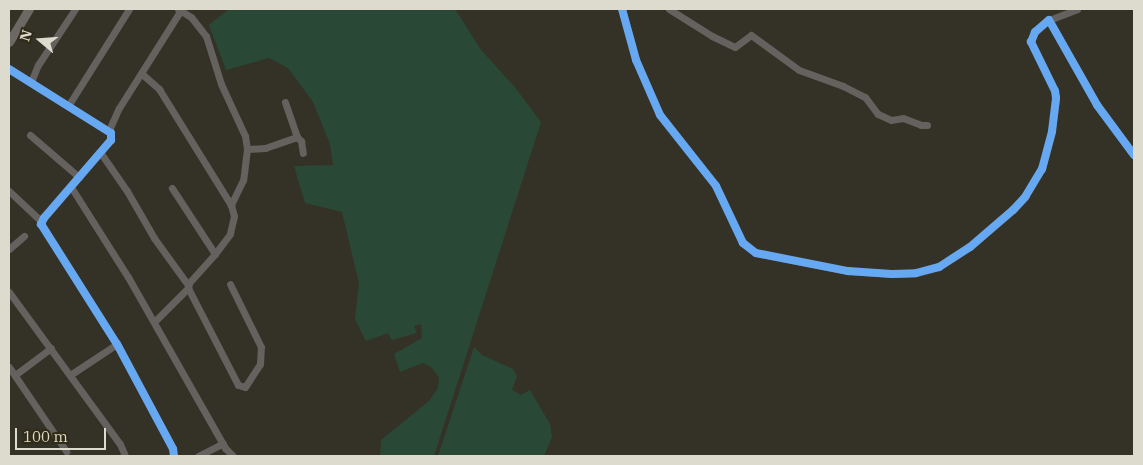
<!DOCTYPE html>
<style>
body{margin:0}
#map{position:relative;width:1143px;height:465px;overflow:hidden;background:#343226;font-family:"IBM Plex Serif",serif}
div>[style]{position:absolute}
.green>*{inset:0;background:#294936}
.minor>*{height:7px;margin:-3.5px;padding:0 3.5px;transform-origin:3.5px;border-radius:3.5px;background:#64615e}
.major>*{height:9px;margin:-4.5px;padding:0 4.5px;transform-origin:4.5px;border-radius:4.5px;background:#6c6864}
.cycleway>*{height:8px;margin:-4px;padding:0 4px;transform-origin:4px;border-radius:4px;background:#66a8f1}
span{translate:-50% -50%;white-space:nowrap;text-align:center;line-height:1.15;-webkit-text-stroke:4px #302b16;paint-order:stroke}
.frame{position:absolute;inset:0;border:10px solid #dddace;pointer-events:none}
.north{position:absolute;left:15px;top:15px;width:50px;height:50px;-webkit-text-stroke:4px #302b16;paint-order:stroke;rotate:288deg;font-size:14px;font-weight:700;line-height:20px;text-align:center;color:#dddace}
.north::after{content:'';display:block;margin:auto;width:18px;height:22px;background:#dddace;clip-path:polygon(50% 0,100% 100%,50% 72%,0 100%)}
.scale{position:absolute;left:15px;top:428px;width:91px;height:22px;box-sizing:border-box;border:2px solid #dddace;border-top:0;padding-left:6px;font-size:15px;line-height:18px;white-space:nowrap;color:#dddace;-webkit-text-stroke:4px #302b16;paint-order:stroke}
</style>
<div id="map">
<div class="green">
<i style="clip-path:polygon(229px 9px,455px 9px,481px 50px,514px 86px,541px 122px,434px 456px,380px 456px,381px 440px,429px 401px,438px 388px,439px 377px,431px 367px,423px 363px,400px 372px,394px 354px,422px 338px,421px 324px,414px 326px,417px 333px,392px 340px,388px 333px,366px 341px,355px 319px,359px 283px,342px 212px,305px 203px,294px 166px,333px 165px,330px 144px,313px 102px,288px 68px,269px 58px,226px 70px,209px 25px)"></i>
<i style="clip-path:polygon(474px 347px,482px 355px,513px 369px,517px 376px,512px 390px,521px 395px,530px 390px,550px 424px,552px 437px,544px 456px,438px 456px)"></i>
</div>
<div class="minor">
<i style="left:178px;top:9px;width:15px;rotate:32deg"></i>
<i style="left:191px;top:17px;width:24px;rotate:52deg"></i>
<i style="left:206px;top:36px;width:50px;rotate:72.6deg"></i>
<i style="left:221px;top:84px;width:57px;rotate:65.2deg"></i>
<i style="left:245px;top:136px;width:13px;rotate:81deg"></i>
<i style="left:247px;top:149px;width:31px;rotate:97deg"></i>
<i style="left:243px;top:180px;width:28px;rotate:116deg"></i>
<i style="left:622px;top:9px;width:53px;rotate:74.6deg"></i>
<i style="left:636px;top:60px;width:60px;rotate:66.4deg"></i>
<i style="left:660px;top:115px;width:90px;rotate:51.7deg"></i>
<i style="left:716px;top:186px;width:63px;rotate:64.7deg"></i>
<i style="left:743px;top:243px;width:16px;rotate:38deg"></i>
<i style="left:756px;top:253px;width:94px;rotate:11.1deg"></i>
<i style="left:848px;top:271px;width:44px;rotate:3.9deg"></i>
<i style="left:892px;top:274px;width:24px;rotate:-2deg"></i>
<i style="left:916px;top:273px;width:24px;rotate:-15deg"></i>
<i style="left:939px;top:267px;width:37px;rotate:-33deg"></i>
<i style="left:970px;top:247px;width:57px;rotate:-40.7deg"></i>
<i style="left:1013px;top:210px;width:18px;rotate:-47deg"></i>
<i style="left:1025px;top:197px;width:33px;rotate:-59deg"></i>
<i style="left:1042px;top:169px;width:39px;rotate:-75deg"></i>
<i style="left:1052px;top:131px;width:33px;rotate:-83deg"></i>
<i style="left:1056px;top:98px;width:7px;rotate:-98deg"></i>
<i style="left:1055px;top:91px;width:55px;rotate:-116.1deg"></i>
<i style="left:1031px;top:42px;width:11px;rotate:-68deg"></i>
<i style="left:1035px;top:32px;width:18px;rotate:-41deg"></i>
<i style="left:1049px;top:20px;width:98px;rotate:60.5deg"></i>
<i style="left:1097px;top:105px;width:62px;rotate:53.5deg"></i>
<i style="left:669px;top:9px;width:51px;rotate:32.1deg"></i>
<i style="left:712px;top:36px;width:25px;rotate:26deg"></i>
<i style="left:735px;top:47px;width:20px;rotate:-37deg"></i>
<i style="left:751px;top:35px;width:59px;rotate:36.1deg"></i>
<i style="left:799px;top:70px;width:47px;rotate:20deg"></i>
<i style="left:843px;top:86px;width:25px;rotate:27deg"></i>
<i style="left:865px;top:97px;width:21px;rotate:53deg"></i>
<i style="left:878px;top:114px;width:14px;rotate:25deg"></i>
<i style="left:891px;top:120px;width:12px;rotate:-9deg"></i>
<i style="left:903px;top:118px;width:19px;rotate:21deg"></i>
<i style="left:921px;top:125px;width:6px"></i>
<i style="left:1049px;top:20px;width:30px;rotate:-21deg"></i>
<i style="left:9px;top:69px;width:120px;rotate:32.1deg"></i>
<i style="left:111px;top:133px;width:7px;rotate:90deg"></i>
<i style="left:111px;top:140px;width:103px;rotate:130.7deg"></i>
<i style="left:44px;top:218px;width:7px;rotate:117deg"></i>
<i style="left:41px;top:224px;width:142px;rotate:57.7deg"></i>
<i style="left:117px;top:344px;width:119px;rotate:61.9deg"></i>
<i style="left:173px;top:449px;width:7px;rotate:82deg"></i>
<i style="left:142px;top:74px;width:23px;rotate:41deg"></i>
<i style="left:159px;top:89px;width:137px;rotate:58.2deg"></i>
<i style="left:231px;top:205px;width:11px;rotate:75deg"></i>
<i style="left:234px;top:216px;width:18px;rotate:103deg"></i>
<i style="left:230px;top:234px;width:25px;rotate:127deg"></i>
<i style="left:215px;top:254px;width:79px;rotate:-123.1deg"></i>
<i style="left:31px;top:82px;width:18px;rotate:-68deg"></i>
<i style="left:38px;top:65px;width:67px;rotate:-56.5deg"></i>
<i style="left:68px;top:106px;width:115px;rotate:-57.8deg"></i>
<i style="left:109px;top:130px;width:24px;rotate:-66deg"></i>
<i style="left:119px;top:108px;width:116px;rotate:-57.7deg"></i>
<i style="left:30px;top:135px;width:65px;rotate:40.6deg"></i>
<i style="left:297px;top:137px;width:6px;rotate:45deg"></i>
<i style="left:301px;top:141px;width:12px;rotate:81deg"></i>
<i style="left:247px;top:149px;width:18px;rotate:-3deg"></i>
<i style="left:265px;top:148px;width:34px;rotate:-19deg"></i>
<i style="left:297px;top:137px;width:37px;rotate:-109deg"></i>
<i style="left:100px;top:152px;width:47px;rotate:55.3deg"></i>
<i style="left:127px;top:191px;width:54px;rotate:60.1deg"></i>
<i style="left:154px;top:238px;width:58px;rotate:54.1deg"></i>
<i style="left:71px;top:187px;width:107px;rotate:57.7deg"></i>
<i style="left:128px;top:277px;width:197px;rotate:60.4deg"></i>
<i style="left:225px;top:448px;width:11px;rotate:45deg"></i>
<i style="left:9px;top:191px;width:44px;rotate:43.2deg"></i>
<i style="left:9px;top:249px;width:20px;rotate:-41deg"></i>
<i style="left:215px;top:254px;width:39px;rotate:132deg"></i>
<i style="left:189px;top:283px;width:5px;rotate:101deg"></i>
<i style="left:188px;top:288px;width:109px;rotate:62.7deg"></i>
<i style="left:238px;top:385px;width:7px;rotate:16deg"></i>
<i style="left:245px;top:387px;width:27px;rotate:-57deg"></i>
<i style="left:260px;top:364px;width:17px;rotate:-87deg"></i>
<i style="left:261px;top:347px;width:70px;rotate:-116.2deg"></i>
<i style="left:9px;top:292px;width:188px;rotate:53.9deg"></i>
<i style="left:120px;top:444px;width:13px;rotate:67deg"></i>
<i style="left:155px;top:321px;width:47px;rotate:-45deg"></i>
<i style="left:9px;top:367px;width:102px;rotate:55.8deg"></i>
<i style="left:15px;top:375px;width:45px;rotate:-36.9deg"></i>
<i style="left:70px;top:375px;width:56px;rotate:-33.4deg"></i>
<i style="left:198px;top:456px;width:28px;rotate:-27deg"></i>
</div>
<div class="major">
<i style="left:9px;top:42px;width:39px;rotate:-59deg"></i>
</div>
<div class="cycleway">
<i style="left:622px;top:9px;width:53px;rotate:74.6deg"></i>
<i style="left:636px;top:60px;width:60px;rotate:66.4deg"></i>
<i style="left:660px;top:115px;width:90px;rotate:51.7deg"></i>
<i style="left:716px;top:186px;width:63px;rotate:64.7deg"></i>
<i style="left:743px;top:243px;width:16px;rotate:38deg"></i>
<i style="left:756px;top:253px;width:94px;rotate:11.1deg"></i>
<i style="left:848px;top:271px;width:44px;rotate:3.9deg"></i>
<i style="left:892px;top:274px;width:24px;rotate:-2deg"></i>
<i style="left:916px;top:273px;width:24px;rotate:-15deg"></i>
<i style="left:939px;top:267px;width:37px;rotate:-33deg"></i>
<i style="left:970px;top:247px;width:57px;rotate:-40.7deg"></i>
<i style="left:1013px;top:210px;width:18px;rotate:-47deg"></i>
<i style="left:1025px;top:197px;width:33px;rotate:-59deg"></i>
<i style="left:1042px;top:169px;width:39px;rotate:-75deg"></i>
<i style="left:1052px;top:131px;width:33px;rotate:-83deg"></i>
<i style="left:1056px;top:98px;width:7px;rotate:-98deg"></i>
<i style="left:1055px;top:91px;width:55px;rotate:-116.1deg"></i>
<i style="left:1031px;top:42px;width:11px;rotate:-68deg"></i>
<i style="left:1035px;top:32px;width:18px;rotate:-41deg"></i>
<i style="left:1049px;top:20px;width:98px;rotate:60.5deg"></i>
<i style="left:1097px;top:105px;width:62px;rotate:53.5deg"></i>
<i style="left:9px;top:69px;width:120px;rotate:32.1deg"></i>
<i style="left:111px;top:133px;width:7px;rotate:90deg"></i>
<i style="left:111px;top:140px;width:103px;rotate:130.7deg"></i>
<i style="left:44px;top:218px;width:7px;rotate:117deg"></i>
<i style="left:41px;top:224px;width:142px;rotate:57.7deg"></i>
<i style="left:117px;top:344px;width:119px;rotate:61.9deg"></i>
<i style="left:173px;top:449px;width:7px;rotate:82deg"></i>
</div>
<div class="frame"></div>
<div class="north">N</div>
<div class="scale">100 m</div>
</div>
